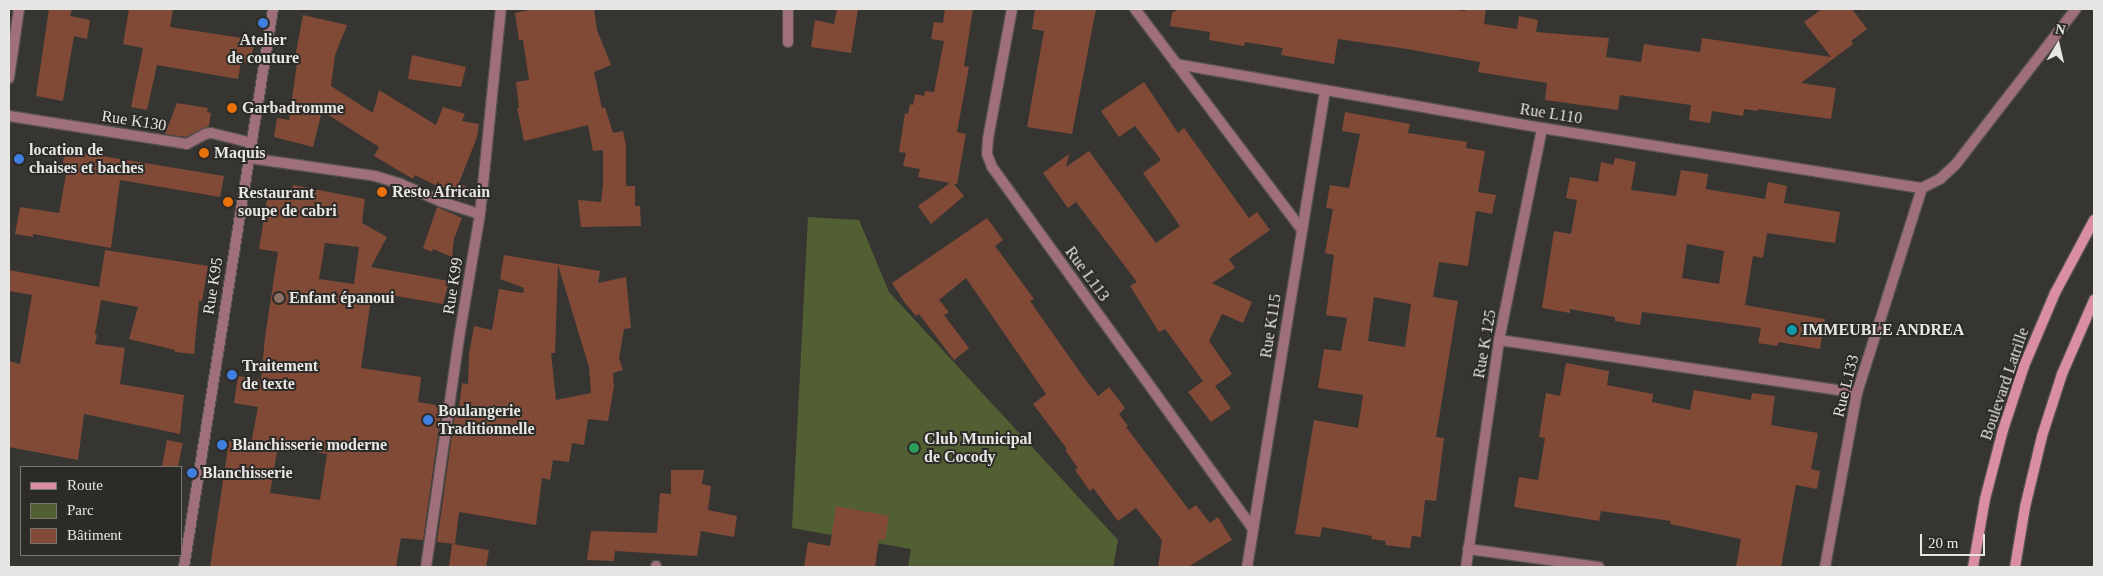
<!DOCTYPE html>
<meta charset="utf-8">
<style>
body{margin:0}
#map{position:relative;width:2103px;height:576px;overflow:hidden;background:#373532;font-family:Georgia,serif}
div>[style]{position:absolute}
.green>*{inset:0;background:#525f33}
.building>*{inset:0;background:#804a37;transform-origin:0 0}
.roads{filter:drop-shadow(1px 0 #53514e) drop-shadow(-1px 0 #53514e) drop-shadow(0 1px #53514e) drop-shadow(0 -1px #53514e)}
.street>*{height:10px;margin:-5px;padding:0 5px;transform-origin:5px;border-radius:5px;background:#9f6f7a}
.secondary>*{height:10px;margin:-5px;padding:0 5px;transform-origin:5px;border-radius:5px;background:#da8ea1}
.dots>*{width:14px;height:14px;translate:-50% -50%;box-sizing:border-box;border:2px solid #2d2b28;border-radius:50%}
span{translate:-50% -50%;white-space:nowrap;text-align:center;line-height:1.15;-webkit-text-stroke:4px #2d2b28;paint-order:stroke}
.poi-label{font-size:16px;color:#e8e6e4;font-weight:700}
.left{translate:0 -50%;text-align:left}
.street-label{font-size:16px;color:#e8e6e4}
.frame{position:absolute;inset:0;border:10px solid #e8e6e4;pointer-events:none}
.legend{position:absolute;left:20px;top:466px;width:162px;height:90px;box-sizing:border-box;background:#2d2b28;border:1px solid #787673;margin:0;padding:6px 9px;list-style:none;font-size:15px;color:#e8e6e4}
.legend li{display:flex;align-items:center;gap:10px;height:25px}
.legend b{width:25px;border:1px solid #787673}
.north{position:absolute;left:2033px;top:20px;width:50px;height:50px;-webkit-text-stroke:4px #2d2b28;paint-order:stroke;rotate:9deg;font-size:14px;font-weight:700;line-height:20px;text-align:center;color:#e8e6e4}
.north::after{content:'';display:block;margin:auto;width:18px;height:22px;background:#e8e6e4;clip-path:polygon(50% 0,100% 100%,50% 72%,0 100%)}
.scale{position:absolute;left:1920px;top:534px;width:65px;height:22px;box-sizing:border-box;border:2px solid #e8e6e4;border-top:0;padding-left:6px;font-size:15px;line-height:18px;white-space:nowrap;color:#e8e6e4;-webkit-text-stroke:4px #2d2b28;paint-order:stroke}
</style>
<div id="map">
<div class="green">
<i style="clip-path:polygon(808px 217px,859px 220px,889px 292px,1118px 540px,1113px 567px,908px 567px,911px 549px,792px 528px)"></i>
</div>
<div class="building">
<i style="clip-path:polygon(49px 9px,72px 9px,70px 16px,90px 20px,87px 39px,74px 36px,63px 101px,36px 96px)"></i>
<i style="clip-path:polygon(129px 9px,173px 9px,170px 27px,255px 40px,250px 63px,241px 62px,238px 79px,157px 65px,147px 110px,131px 107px,143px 48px,123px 44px)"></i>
<i style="clip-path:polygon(534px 9px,594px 9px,597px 30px,611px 65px,594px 72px,602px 108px,605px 107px,613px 133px,623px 131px,626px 146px,626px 186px,635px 186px,635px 206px,640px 206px,641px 226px,581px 227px,578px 200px,601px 202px,603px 186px,603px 150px,593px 151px,588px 125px,524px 141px,517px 108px,519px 108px,516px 82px,529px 80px,523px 40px,519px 40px,515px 13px)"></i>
<i style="clip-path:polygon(837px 9px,858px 9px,851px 53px,811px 47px,815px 20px,834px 24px)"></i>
<i style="clip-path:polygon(945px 9px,973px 9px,964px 66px,969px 67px,957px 132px,966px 134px,957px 184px,954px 184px,964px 196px,931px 224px,918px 206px,950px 183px,918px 177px,920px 169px,903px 166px,906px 153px,899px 152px,905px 113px,908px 114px,910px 104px,913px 105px,915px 94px,924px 96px,925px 91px,934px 92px,944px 41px,931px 39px,934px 22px,943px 23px)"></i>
<i style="clip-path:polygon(1035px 9px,1096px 9px,1072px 134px,1027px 127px,1044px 31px,1032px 29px)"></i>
<i style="clip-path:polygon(1179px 9px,1450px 9px,1465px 11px,1466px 9px,1486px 9px,1484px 24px,1517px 29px,1519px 16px,1538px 20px,1536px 32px,1609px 38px,1606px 57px,1641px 62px,1644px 44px,1700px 52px,1702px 38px,1831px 57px,1804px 22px,1822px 9px,1852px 9px,1867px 29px,1851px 41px,1853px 44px,1801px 83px,1836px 88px,1831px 119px,1758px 109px,1758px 111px,1744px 109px,1743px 116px,1712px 111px,1710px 123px,1689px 120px,1691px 105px,1620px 95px,1618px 110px,1545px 100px,1547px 83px,1478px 72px,1480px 62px,1407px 49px,1338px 39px,1334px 64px,1281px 55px,1283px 48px,1245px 42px,1244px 46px,1209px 40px,1210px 32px,1170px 26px,1172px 13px)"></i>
<i style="clip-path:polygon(303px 15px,347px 25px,335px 55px,331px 86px,373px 113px,379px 90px,436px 125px,443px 107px,465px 114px,462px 121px,479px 124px,477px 137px,459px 183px,467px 187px,460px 200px,442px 194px,443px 189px,415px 175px,413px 179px,374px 156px,379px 147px,322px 111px,313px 147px,274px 137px,277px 118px,289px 120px,297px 63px,294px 63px)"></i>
<i style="clip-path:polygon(412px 55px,466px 67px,461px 87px,408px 79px)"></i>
<i style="clip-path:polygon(1144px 82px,1178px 133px,1184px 128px,1249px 218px,1257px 212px,1270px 230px,1229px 259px,1235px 268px,1212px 283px,1252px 302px,1243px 323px,1222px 314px,1209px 341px,1232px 374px,1215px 386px,1231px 408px,1211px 422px,1188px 392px,1203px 381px,1165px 329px,1159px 332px,1130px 286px,1137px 282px,1076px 202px,1068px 208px,1043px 173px,1069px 154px,1066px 167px,1089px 151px,1156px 243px,1180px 226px,1143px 173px,1161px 160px,1135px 126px,1119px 137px,1101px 111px)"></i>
<i style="clip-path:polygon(177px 103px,208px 108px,207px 112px,211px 113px,209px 126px,186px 137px,165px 134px)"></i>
<i style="clip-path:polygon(evenodd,1345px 112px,1410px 124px,1408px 133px,1467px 142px,1466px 148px,1485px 151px,1478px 192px,1496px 195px,1492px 214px,1476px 211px,1468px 266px,1439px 262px,1433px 297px,1458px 301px,1436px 437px,1444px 438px,1436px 501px,1425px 500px,1421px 537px,1412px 536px,1410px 548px,1385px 545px,1386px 541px,1371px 539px,1372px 536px,1322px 527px,1320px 537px,1295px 534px,1314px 420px,1358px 428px,1363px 395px,1318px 388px,1324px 349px,1341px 351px,1347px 318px,1326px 315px,1334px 255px,1325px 253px,1333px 209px,1326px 208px,1330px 185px,1349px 188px,1360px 134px,1342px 131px,1345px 112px,1374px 297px,1411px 304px,1405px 347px,1368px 341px,1374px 297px)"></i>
<i style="clip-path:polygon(65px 150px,224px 176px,220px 197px,120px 180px,111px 248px,33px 234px,33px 237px,15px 234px,20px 207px,59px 213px,67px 169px,62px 168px)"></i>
<i style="clip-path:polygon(evenodd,1615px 158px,1636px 162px,1631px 190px,1676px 196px,1681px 170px,1708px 174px,1706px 189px,1765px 199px,1768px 182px,1787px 186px,1784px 203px,1840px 212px,1835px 243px,1767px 233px,1763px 258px,1753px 256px,1745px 305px,1825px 319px,1820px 349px,1779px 342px,1777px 346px,1758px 343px,1761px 328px,1704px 320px,1642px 312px,1640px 325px,1615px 321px,1615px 317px,1570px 309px,1570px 313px,1542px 308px,1554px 231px,1571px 234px,1577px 200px,1566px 198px,1570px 177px,1598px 182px,1601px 162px,1613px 165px,1615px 158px,1687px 244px,1724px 251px,1719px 284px,1682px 278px,1687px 244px)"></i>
<i style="clip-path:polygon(evenodd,293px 185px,365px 199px,362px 223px,387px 237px,371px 267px,449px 281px,443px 304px,372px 292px,361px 368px,421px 377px,418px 402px,442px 406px,423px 540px,401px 538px,396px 567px,210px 567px,229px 441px,251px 444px,258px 407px,234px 403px,238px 376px,261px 380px,265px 337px,278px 252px,259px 249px,268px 194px,291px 198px,293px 185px,325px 243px,359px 247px,354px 284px,319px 279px,325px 243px,293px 185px,278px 446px,327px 454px,320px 500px,270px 493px,278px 446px)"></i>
<i style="clip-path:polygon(437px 207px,462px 218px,454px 239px,452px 257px,433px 249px,432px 252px,423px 248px)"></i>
<i style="clip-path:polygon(987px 218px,1003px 240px,995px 246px,1034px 299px,1030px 301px,1082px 375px,1098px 396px,1109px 387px,1125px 408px,1119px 414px,1128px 426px,1126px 427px,1189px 510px,1196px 505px,1210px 523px,1218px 517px,1232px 540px,1188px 567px,1158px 567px,1162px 540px,1136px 508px,1118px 521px,1093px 488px,1090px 491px,1075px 470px,1078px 468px,1065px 450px,1067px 449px,1033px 404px,1046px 394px,966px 278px,939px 300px,949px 312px,944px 315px,969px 348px,954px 360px,919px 314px,916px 316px,905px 303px,892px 283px)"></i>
<i style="clip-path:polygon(105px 250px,208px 266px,202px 301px,199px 301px,194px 354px,175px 352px,175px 350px,129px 339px,138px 307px,101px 300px,95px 334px,97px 335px,95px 344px,125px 348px,120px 384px,184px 395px,180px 434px,84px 414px,78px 460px,9px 447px,9px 361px,20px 364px,32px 295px,9px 291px,9px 270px,99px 287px)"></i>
<i style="clip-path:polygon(evenodd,504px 255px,600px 271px,598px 283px,626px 277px,631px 328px,624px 329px,619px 358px,623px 370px,613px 373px,614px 386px,608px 421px,588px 419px,584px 445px,572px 443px,569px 462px,553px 460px,550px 480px,542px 478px,536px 525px,459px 512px,455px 544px,437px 542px,456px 407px,459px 408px,462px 383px,468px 384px,469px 354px,474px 326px,492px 330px,499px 289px,523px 293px,524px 288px,500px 279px,504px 255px,558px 265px,589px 367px,591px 393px,556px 400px,551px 353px,555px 353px,558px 265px)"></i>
<i style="clip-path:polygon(1566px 363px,1609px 371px,1607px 385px,1653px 394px,1652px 402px,1690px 410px,1694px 390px,1751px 400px,1752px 393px,1775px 396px,1771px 425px,1818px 433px,1811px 469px,1820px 471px,1817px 489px,1796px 485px,1781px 567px,1736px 567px,1741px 539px,1670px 524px,1671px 521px,1601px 511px,1599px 521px,1514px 507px,1519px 477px,1538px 480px,1545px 438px,1539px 437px,1546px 393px,1560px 396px)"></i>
<i style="left:167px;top:440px;width:16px;height:27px;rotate:11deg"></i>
<i style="clip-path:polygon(671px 470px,704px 470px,702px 484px,711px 486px,708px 510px,737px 516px,734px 537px,701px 531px,697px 556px,615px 551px,614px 561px,587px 560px,591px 531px,657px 533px,660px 493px,671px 494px)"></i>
<i style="clip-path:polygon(836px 506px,889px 516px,885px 540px,879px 539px,875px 567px,804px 567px,808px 542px,830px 546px)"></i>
<i style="clip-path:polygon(452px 544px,489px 550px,486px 567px,449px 567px)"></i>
</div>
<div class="roads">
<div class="street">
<i style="left:1012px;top:9px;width:132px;rotate:100.5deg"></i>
<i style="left:988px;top:139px;width:15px;rotate:94deg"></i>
<i style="left:987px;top:154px;width:14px;rotate:69deg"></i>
<i style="left:992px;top:167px;width:446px;rotate:54.2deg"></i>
<i style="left:1135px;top:9px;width:277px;rotate:52.9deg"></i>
<i style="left:788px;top:42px;width:33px;rotate:-90deg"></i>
<i style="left:1176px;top:64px;width:372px;rotate:9.9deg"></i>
<i style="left:1542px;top:128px;width:385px;rotate:9deg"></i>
<i style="left:9px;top:78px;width:70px;rotate:-81.8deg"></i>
<i style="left:9px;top:116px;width:180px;rotate:8.9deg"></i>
<i style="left:187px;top:144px;width:21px;rotate:-29deg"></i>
<i style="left:205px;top:134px;width:6px;rotate:-9deg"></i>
<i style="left:211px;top:133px;width:42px;rotate:13.7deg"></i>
<i style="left:249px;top:158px;width:127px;rotate:8.1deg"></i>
<i style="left:375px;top:176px;width:27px;rotate:17deg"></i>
<i style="left:401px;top:184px;width:45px;rotate:23.7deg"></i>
<i style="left:442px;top:202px;width:40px;rotate:18deg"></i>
<i style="left:1922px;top:188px;width:20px;rotate:-27deg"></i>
<i style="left:1940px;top:179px;width:22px;rotate:-43deg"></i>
<i style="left:1956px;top:164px;width:196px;rotate:-52.3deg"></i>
<i style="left:1499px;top:340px;width:362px;rotate:8.4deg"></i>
<i style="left:1468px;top:549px;width:132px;rotate:7.8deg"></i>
<i style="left:184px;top:567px;width:565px;rotate:-80.94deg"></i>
<i style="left:426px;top:567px;width:231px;rotate:-81.8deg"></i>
<i style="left:459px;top:338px;width:126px;rotate:-80.4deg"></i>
<i style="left:480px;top:214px;width:206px;rotate:-84.2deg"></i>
<i style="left:656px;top:567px;width:1px;rotate:-90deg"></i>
<i style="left:1247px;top:567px;width:483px;rotate:-80.7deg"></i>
<i style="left:1466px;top:567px;width:229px;rotate:-81.7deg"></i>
<i style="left:1499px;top:340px;width:216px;rotate:-78.5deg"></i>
<i style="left:1825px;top:567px;width:177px;rotate:-79.6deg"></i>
<i style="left:1857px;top:393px;width:215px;rotate:-72.4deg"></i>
</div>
<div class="secondary">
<i style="left:1973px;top:567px;width:69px;rotate:-80deg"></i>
<i style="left:1985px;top:499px;width:71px;rotate:-75.4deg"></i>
<i style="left:2003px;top:430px;width:67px;rotate:-71.8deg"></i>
<i style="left:2024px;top:366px;width:79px;rotate:-67deg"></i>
<i style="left:2055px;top:293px;width:83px;rotate:-61.9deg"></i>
<i style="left:2015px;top:567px;width:61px;rotate:-80.5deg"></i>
<i style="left:2025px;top:507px;width:73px;rotate:-76.5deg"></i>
<i style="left:2042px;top:436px;width:65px;rotate:-72.1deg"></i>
<i style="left:2062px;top:374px;width:81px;rotate:-66.6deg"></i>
</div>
</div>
<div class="dots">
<i style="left:263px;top:23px;background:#3f7fe0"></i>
<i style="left:232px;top:108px;background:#e8710a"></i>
<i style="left:204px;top:153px;background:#e8710a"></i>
<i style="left:19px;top:159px;background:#3f7fe0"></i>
<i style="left:382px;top:192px;background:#e8710a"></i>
<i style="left:228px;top:202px;background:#e8710a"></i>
<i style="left:279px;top:298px;background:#8d6e63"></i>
<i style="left:1792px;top:330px;background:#0f9aa8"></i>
<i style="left:232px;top:375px;background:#3f7fe0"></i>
<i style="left:428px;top:420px;background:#3f7fe0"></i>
<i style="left:222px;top:445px;background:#3f7fe0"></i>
<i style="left:914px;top:448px;background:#2e9e5b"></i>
<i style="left:192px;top:473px;background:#3f7fe0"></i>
</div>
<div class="poi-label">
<span style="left:263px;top:49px">Atelier<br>de couture</span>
<span class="left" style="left:242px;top:108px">Garbadromme</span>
<span class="left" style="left:29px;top:159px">location de<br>chaises et baches</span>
<span class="left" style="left:214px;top:153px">Maquis</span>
<span class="left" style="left:392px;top:192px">Resto Africain</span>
<span class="left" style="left:238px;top:202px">Restaurant<br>soupe de cabri</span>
<span class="left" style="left:289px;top:298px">Enfant épanoui</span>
<span class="left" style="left:1802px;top:330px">IMMEUBLE ANDREA</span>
<span class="left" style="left:242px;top:375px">Traitement<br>de texte</span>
<span class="left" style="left:438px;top:420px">Boulangerie<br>Traditionnelle</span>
<span class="left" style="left:924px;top:448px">Club Municipal<br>de Cocody</span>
<span class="left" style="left:232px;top:445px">Blanchisserie moderne</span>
<span class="left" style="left:202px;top:473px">Blanchisserie</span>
</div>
<div class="street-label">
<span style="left:1551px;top:114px;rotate:9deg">Rue L110</span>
<span style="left:134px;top:121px;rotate:9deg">Rue K130</span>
<span style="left:1087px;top:274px;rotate:54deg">Rue L113</span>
<span style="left:213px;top:286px;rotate:-81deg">Rue K95</span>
<span style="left:453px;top:286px;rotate:-81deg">Rue K99</span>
<span style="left:1271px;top:326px;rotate:-81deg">Rue K115</span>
<span style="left:1485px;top:344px;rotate:-80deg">Rue K 125</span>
<span style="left:2005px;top:384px;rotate:-71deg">Boulevard Latrille</span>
<span style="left:1846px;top:386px;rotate:-76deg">Rue L133</span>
</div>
<div class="frame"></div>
<ul class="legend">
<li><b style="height:6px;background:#da8ea1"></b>Route</li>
<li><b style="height:14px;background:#525f33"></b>Parc</li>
<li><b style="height:14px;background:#804a37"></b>Bâtiment</li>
</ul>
<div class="north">N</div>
<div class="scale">20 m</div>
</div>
